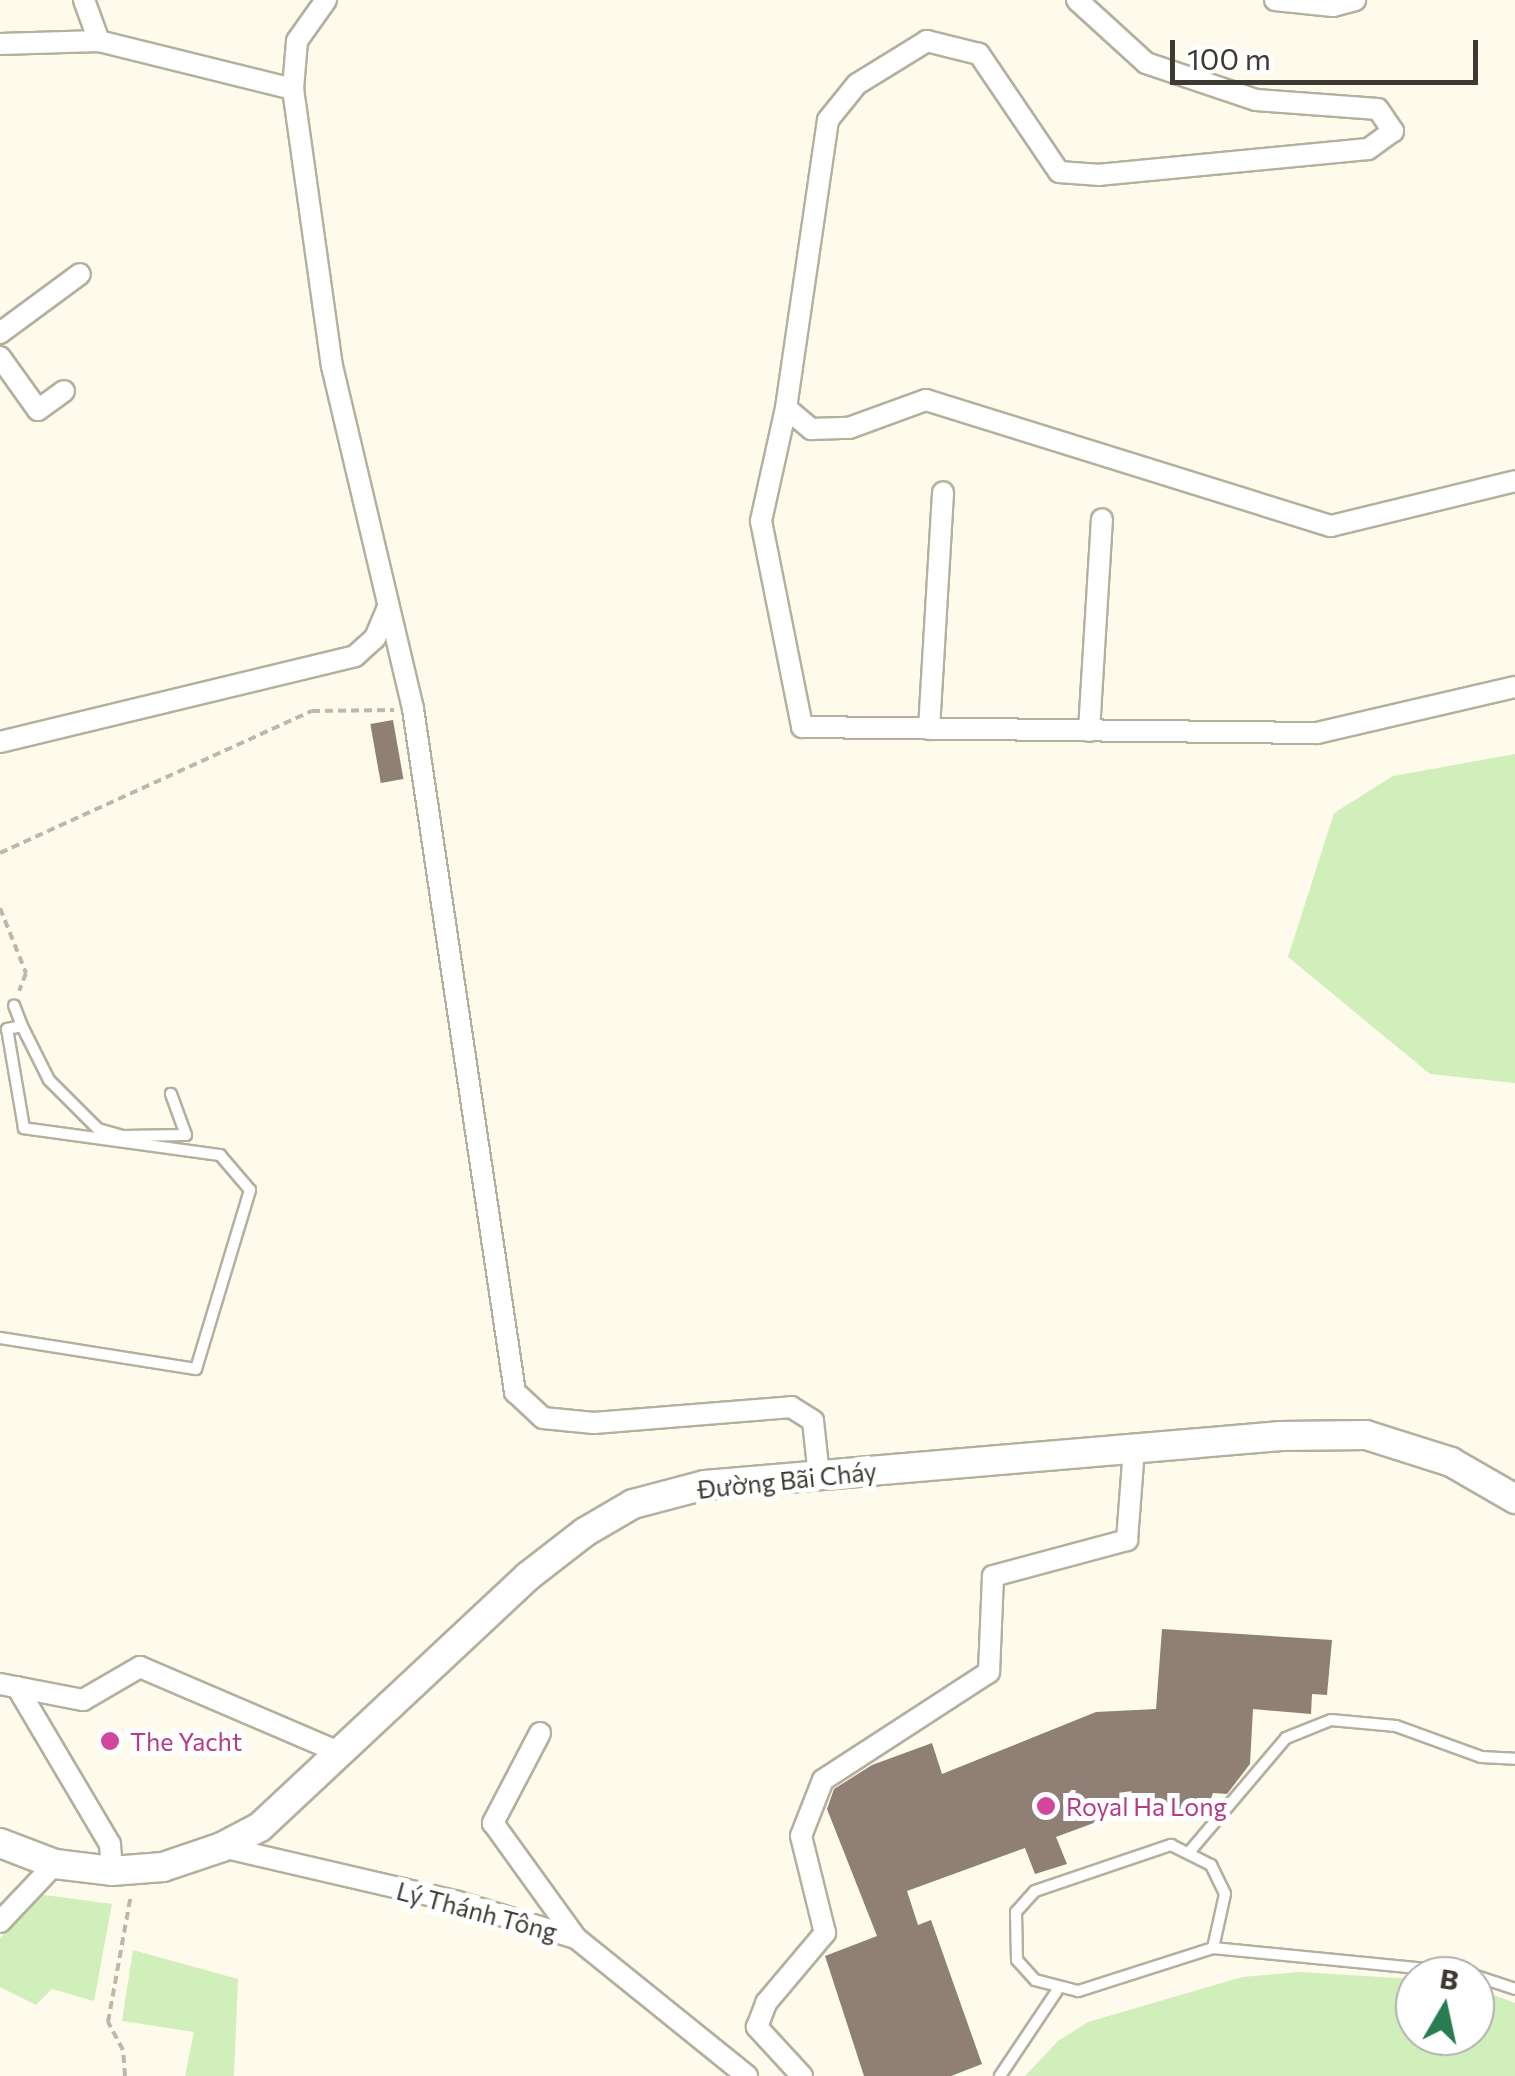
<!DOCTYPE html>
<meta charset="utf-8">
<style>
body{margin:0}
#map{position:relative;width:1515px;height:2076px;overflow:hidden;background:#fefbec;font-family:Commissioner,sans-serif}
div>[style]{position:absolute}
.green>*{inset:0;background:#d0efba}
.building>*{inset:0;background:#8f7f75;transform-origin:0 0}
.path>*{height:4px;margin-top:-2px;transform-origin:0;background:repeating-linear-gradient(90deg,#bbb9ac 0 8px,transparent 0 13px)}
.roads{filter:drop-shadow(2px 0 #b4b09f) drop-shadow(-2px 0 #b4b09f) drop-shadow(0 2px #b4b09f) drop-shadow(0 -2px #b4b09f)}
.service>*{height:10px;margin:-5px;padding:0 5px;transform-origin:5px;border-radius:5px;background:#fff}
.minor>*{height:20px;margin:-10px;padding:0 10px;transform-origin:10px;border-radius:10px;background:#fff}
.secondary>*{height:28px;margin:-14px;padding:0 14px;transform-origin:14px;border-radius:14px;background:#fff}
.dots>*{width:28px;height:28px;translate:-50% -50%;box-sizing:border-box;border:5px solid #fff;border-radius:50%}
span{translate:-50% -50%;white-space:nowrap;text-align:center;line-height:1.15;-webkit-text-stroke:10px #fff;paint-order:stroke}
.street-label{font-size:25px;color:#3c3a33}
.hotel-label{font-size:25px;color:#b23c85}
.left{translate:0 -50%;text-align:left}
.north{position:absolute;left:1395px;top:1956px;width:100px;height:100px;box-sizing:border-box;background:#fff;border:2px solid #b1b0ad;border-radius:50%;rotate:9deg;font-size:28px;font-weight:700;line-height:40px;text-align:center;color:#3c3a33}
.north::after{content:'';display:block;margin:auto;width:35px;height:45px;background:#277c50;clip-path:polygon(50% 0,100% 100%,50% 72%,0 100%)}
.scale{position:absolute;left:1170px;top:40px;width:308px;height:45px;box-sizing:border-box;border:5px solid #3c3a33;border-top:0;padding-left:12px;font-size:30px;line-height:35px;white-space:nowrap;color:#3c3a33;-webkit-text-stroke:8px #fff;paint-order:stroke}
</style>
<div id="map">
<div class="green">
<i style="clip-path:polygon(1515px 754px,1515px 1083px,1430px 1074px,1288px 957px,1334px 813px,1393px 776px)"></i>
<i style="clip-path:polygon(37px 1894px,112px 1904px,94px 2001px,52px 1989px,36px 2005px,0 1987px,0 1938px)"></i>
<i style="clip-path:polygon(133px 1950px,238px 1979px,234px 2076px,185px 2076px,194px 2032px,122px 2021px)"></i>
<i style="clip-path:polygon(1300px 1972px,1415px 1979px,1415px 2036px,1475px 2036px,1475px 1988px,1515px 2003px,1515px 2076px,1025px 2076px,1058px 2041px,1088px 2022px,1242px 1977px)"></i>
</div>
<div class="building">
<i style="left:393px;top:720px;width:60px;height:23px;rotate:80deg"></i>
<i style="clip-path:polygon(1162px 1629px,1332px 1640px,1327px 1695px,1312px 1694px,1311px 1714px,1253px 1709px,1250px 1764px,1227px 1794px,1213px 1793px,1205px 1814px,1173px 1812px,1174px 1804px,1134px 1808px,1056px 1837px,1067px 1864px,1035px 1874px,1025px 1848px,907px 1891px,918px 1925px,931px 1920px,982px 2064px,951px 2076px,864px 2076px,825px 1956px,877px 1936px,827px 1809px,834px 1789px,872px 1765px,932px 1743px,942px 1774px,1096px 1712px,1156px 1709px)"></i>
</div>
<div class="path">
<i style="left:0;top:853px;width:343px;rotate:-24.5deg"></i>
<i style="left:312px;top:711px;width:82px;rotate:-0.7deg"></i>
<i style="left:0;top:908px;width:70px;rotate:68.2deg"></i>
<i style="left:26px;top:973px;width:19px;rotate:111deg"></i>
<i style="left:125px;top:2076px;width:26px;rotate:-94deg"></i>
<i style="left:123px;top:2050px;width:32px;rotate:-118deg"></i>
<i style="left:108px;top:2022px;width:130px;rotate:-79.8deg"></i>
</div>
<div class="roads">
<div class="service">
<i style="left:22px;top:1026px;width:60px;rotate:63.4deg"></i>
<i style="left:49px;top:1080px;width:69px;rotate:45deg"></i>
<i style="left:98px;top:1129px;width:26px;rotate:16deg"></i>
<i style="left:123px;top:1136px;width:63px;rotate:-0.9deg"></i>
<i style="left:186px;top:1135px;width:44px;rotate:-110.1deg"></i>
<i style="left:0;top:1338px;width:198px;rotate:9deg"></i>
<i style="left:196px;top:1369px;width:187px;rotate:-73.2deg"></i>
<i style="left:250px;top:1190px;width:46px;rotate:-130.6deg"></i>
<i style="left:220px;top:1155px;width:198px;rotate:-172.2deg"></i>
<i style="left:24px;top:1128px;width:100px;rotate:-99.7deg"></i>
<i style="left:7px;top:1029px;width:15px;rotate:-11deg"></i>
<i style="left:22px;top:1026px;width:22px;rotate:-111deg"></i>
<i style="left:1171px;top:1845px;width:45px;rotate:26.6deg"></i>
<i style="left:1211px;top:1865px;width:32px;rotate:64deg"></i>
<i style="left:1225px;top:1894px;width:55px;rotate:102.5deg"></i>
<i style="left:1213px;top:1948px;width:142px;rotate:162.3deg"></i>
<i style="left:1078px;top:1991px;width:44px;rotate:-165.7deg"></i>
<i style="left:1035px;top:1980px;width:27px;rotate:-132deg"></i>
<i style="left:1017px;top:1960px;width:48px;rotate:-91.2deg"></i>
<i style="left:1016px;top:1912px;width:28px;rotate:-48deg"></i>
<i style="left:1035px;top:1891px;width:144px;rotate:-18.7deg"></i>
<i style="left:1191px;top:1850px;width:147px;rotate:-49.7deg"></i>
<i style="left:1286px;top:1738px;width:48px;rotate:-21.8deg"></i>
<i style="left:1331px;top:1720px;width:65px;rotate:5.3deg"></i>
<i style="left:1396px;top:1726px;width:90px;rotate:20deg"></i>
<i style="left:1481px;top:1757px;width:34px;rotate:3deg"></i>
<i style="left:1213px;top:1948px;width:255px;rotate:5.6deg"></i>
<i style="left:1467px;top:1973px;width:51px;rotate:18.4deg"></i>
<i style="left:1000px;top:2076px;width:102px;rotate:-56.2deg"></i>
</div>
<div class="minor">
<i style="left:84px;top:0;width:44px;rotate:69.9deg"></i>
<i style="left:326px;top:0;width:50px;rotate:125.3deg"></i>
<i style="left:297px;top:41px;width:48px;rotate:94.8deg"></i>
<i style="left:293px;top:89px;width:280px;rotate:82deg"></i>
<i style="left:332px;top:366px;width:352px;rotate:76.7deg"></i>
<i style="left:413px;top:709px;width:691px;rotate:81.51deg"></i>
<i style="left:515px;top:1392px;width:38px;rotate:43deg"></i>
<i style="left:543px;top:1418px;width:51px;rotate:5.6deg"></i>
<i style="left:594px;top:1423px;width:198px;rotate:-4.6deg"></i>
<i style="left:791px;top:1407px;width:26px;rotate:32deg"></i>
<i style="left:813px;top:1421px;width:54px;rotate:83.7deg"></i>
<i style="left:1077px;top:0;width:93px;rotate:42.4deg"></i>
<i style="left:1146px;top:63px;width:116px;rotate:18.6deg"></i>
<i style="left:1256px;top:100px;width:122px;rotate:4.2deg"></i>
<i style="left:1378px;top:109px;width:27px;rotate:56deg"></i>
<i style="left:1393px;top:131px;width:31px;rotate:144deg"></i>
<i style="left:1368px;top:149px;width:269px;rotate:174.5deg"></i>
<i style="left:1100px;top:175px;width:41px;rotate:-175.8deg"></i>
<i style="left:1059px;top:172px;width:143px;rotate:-124.1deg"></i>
<i style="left:979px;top:54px;width:54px;rotate:-166deg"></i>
<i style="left:927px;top:41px;width:82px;rotate:148.4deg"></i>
<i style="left:857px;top:84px;width:46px;rotate:128.9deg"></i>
<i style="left:828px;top:120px;width:291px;rotate:98.3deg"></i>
<i style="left:786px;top:408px;width:33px;rotate:40deg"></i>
<i style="left:811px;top:429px;width:38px;rotate:-2deg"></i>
<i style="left:849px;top:428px;width:82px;rotate:-20deg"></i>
<i style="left:926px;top:400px;width:424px;rotate:17.3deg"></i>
<i style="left:1331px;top:526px;width:189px;rotate:-13.7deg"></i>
<i style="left:1275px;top:0;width:58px;rotate:5.9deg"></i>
<i style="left:1333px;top:6px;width:23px;rotate:-15deg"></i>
<i style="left:0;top:44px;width:99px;rotate:-1.7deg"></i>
<i style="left:99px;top:41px;width:200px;rotate:13.9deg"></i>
<i style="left:0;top:333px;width:99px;rotate:-36.4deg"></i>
<i style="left:0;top:357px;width:65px;rotate:54.4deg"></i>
<i style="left:38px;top:410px;width:32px;rotate:-36deg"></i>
<i style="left:786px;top:408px;width:116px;rotate:102.5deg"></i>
<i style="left:761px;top:521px;width:210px;rotate:78.7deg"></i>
<i style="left:802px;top:727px;width:515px;rotate:0.67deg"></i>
<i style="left:1317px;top:733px;width:203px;rotate:-13.1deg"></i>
<i style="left:929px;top:729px;width:237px;rotate:-86.6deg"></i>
<i style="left:1089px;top:731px;width:212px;rotate:-86.5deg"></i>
<i style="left:0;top:742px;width:365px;rotate:-13.6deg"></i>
<i style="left:355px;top:656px;width:27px;rotate:-42deg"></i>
<i style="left:375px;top:638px;width:34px;rotate:-67deg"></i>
<i style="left:0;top:1684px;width:85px;rotate:10.9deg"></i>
<i style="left:83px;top:1700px;width:66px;rotate:-30.1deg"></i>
<i style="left:140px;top:1667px;width:221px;rotate:23.2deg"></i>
<i style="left:17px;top:1687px;width:182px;rotate:59.4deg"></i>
<i style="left:110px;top:1844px;width:27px;rotate:86deg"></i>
<i style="left:540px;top:1733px;width:102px;rotate:117.6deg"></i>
<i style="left:493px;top:1823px;width:142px;rotate:54.2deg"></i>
<i style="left:222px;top:1847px;width:242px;rotate:13.1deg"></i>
<i style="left:458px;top:1902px;width:123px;rotate:17deg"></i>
<i style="left:576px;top:1938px;width:220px;rotate:38.9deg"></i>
<i style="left:0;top:1922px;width:80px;rotate:-46.5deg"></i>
<i style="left:802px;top:2076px;width:67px;rotate:-132.6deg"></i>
<i style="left:757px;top:2027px;width:26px;rotate:-69deg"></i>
<i style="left:766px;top:2003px;width:92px;rotate:-49.9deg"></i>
<i style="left:825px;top:1933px;width:100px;rotate:-103.9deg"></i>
<i style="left:801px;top:1836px;width:60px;rotate:-68.6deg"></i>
<i style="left:823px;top:1780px;width:198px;rotate:-33deg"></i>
<i style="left:989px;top:1672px;width:96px;rotate:-87.6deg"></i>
<i style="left:993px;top:1576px;width:139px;rotate:-15deg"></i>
<i style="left:1127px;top:1540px;width:92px;rotate:-85.6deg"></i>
</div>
<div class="secondary">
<i style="left:0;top:1843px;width:59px;rotate:20.9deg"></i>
<i style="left:55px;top:1864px;width:57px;rotate:7deg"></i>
<i style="left:112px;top:1871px;width:51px;rotate:-4.5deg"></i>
<i style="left:163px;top:1867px;width:62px;rotate:-18.7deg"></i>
<i style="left:222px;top:1847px;width:43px;rotate:-27.8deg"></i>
<i style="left:260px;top:1827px;width:366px;rotate:-43.1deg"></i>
<i style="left:527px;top:1577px;width:73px;rotate:-37.8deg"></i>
<i style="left:585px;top:1532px;width:56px;rotate:-30.3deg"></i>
<i style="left:633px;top:1504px;width:74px;rotate:-14.8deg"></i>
<i style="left:705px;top:1485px;width:578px;rotate:-4.86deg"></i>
<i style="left:1281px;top:1436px;width:85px;rotate:-0.7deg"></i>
<i style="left:1366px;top:1435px;width:89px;rotate:17.6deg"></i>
<i style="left:1451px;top:1462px;width:74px;rotate:30deg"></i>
</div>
</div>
<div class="dots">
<i style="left:110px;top:1741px;background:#d1479c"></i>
<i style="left:1046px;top:1806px;background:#d1479c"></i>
</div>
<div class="street-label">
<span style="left:787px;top:1480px;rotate:-6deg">Đường Bãi Cháy</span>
<span style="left:477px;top:1911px;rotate:15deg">Lý Thánh Tông</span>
</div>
<div class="hotel-label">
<span class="left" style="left:130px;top:1741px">The Yacht</span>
<span class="left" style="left:1066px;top:1806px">Royal Ha Long</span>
</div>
<div class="north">B</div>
<div class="scale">100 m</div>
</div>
